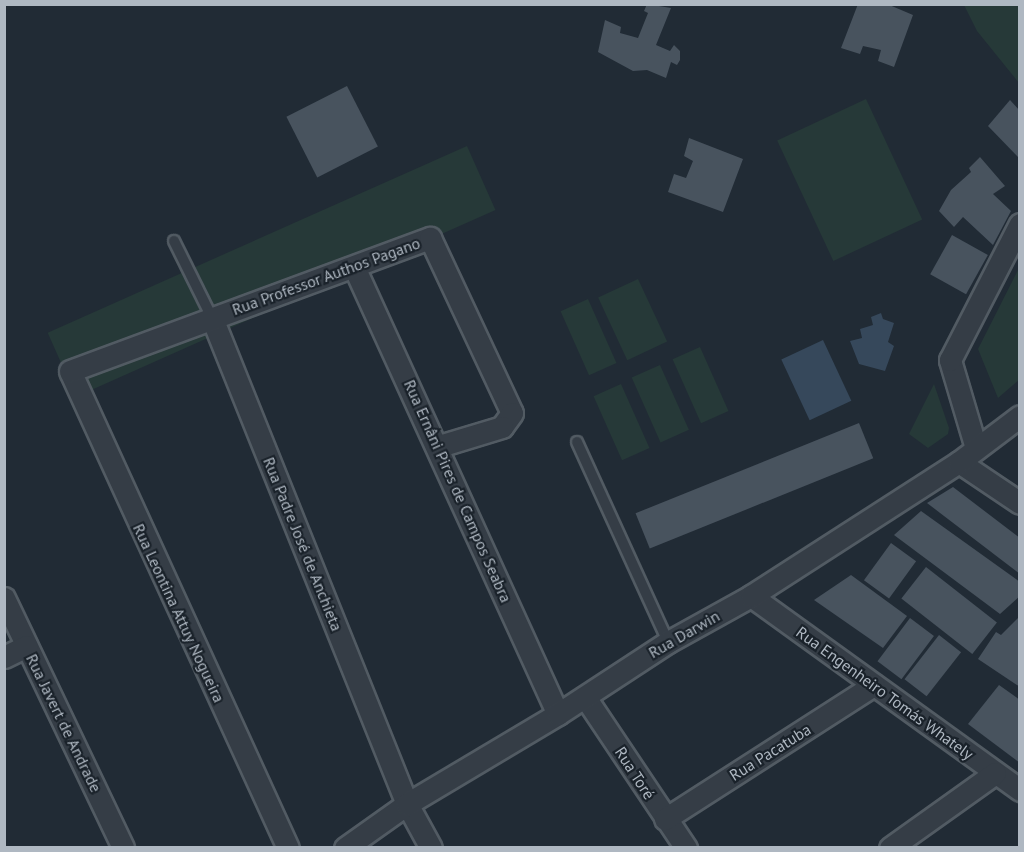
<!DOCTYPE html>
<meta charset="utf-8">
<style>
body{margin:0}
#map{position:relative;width:1024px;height:852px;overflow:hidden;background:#212b35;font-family:"PT Sans",sans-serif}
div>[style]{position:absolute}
.green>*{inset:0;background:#263938;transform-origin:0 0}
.water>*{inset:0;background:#36485b;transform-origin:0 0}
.building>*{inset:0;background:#48535e;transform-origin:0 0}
.roads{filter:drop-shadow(2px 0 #525b63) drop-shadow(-2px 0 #525b63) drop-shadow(0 2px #525b63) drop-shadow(0 -2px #525b63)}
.service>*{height:10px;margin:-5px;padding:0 5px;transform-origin:5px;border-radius:5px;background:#353d46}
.minor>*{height:21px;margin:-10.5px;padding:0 10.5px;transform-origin:10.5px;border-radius:10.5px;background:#353d46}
span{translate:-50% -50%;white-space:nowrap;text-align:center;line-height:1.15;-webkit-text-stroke:4.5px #1a222a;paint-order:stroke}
.street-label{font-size:16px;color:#afb8c2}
.frame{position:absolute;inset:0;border:6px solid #afb8c2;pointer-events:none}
</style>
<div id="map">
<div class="green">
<i style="clip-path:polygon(964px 5px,1019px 5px,1019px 83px,977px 31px)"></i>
<i style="left:866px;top:99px;width:133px;height:98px;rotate:65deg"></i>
<i style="left:467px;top:146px;width:70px;height:459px;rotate:66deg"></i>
<i style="clip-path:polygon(1019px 268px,1019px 380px,998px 398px,978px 349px)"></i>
<i style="left:638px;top:279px;width:69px;height:44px;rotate:65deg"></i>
<i style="left:588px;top:299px;width:70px;height:30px;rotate:66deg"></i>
<i style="left:700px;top:347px;width:70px;height:30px;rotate:66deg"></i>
<i style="left:660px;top:365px;width:71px;height:31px;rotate:66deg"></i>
<i style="left:621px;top:384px;width:70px;height:30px;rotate:66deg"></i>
<i style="clip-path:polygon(934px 384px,949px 428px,948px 434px,928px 448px,909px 434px)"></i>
</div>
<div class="water">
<i style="clip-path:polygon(881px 313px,883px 319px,894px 323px,888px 342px,894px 346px,885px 371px,859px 364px,850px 341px,862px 338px,860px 329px,873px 325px,871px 317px)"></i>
<i style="left:823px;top:340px;width:67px;height:46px;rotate:65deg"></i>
</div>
<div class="building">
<i style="clip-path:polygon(647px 4px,671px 8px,656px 45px,670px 51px,674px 45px,680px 51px,680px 60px,677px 65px,671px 62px,666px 78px,647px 70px,633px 71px,598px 52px,605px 20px,621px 27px,620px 33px,638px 38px,648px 13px,644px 11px)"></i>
<i style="clip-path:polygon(858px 4px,887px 4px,913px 15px,894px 67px,878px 61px,881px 50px,863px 46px,860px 54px,841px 48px)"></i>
<i style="left:347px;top:86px;width:68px;height:68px;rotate:63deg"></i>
<i style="clip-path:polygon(1010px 100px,1020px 111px,1020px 159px,988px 126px)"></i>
<i style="clip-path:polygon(689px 138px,743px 159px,723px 212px,668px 192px,674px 174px,686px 178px,693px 161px,684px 156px)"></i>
<i style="clip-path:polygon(980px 157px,1005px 186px,993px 194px,1011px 211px,993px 245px,963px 217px,954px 227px,939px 211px,951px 190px,971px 172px,969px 168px)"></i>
<i style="left:952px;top:235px;width:41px;height:45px;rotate:29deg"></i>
<i style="left:859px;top:423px;width:38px;height:241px;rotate:68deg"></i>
<i style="clip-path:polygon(953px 487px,1020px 538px,1020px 574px,927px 503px)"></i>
<i style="clip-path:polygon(921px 511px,1020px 582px,1020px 596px,1000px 614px,894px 535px)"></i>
<i style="left:891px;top:543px;width:31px;height:46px;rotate:36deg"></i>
<i style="left:926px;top:567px;width:90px;height:40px;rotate:38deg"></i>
<i style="clip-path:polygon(851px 575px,907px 616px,883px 648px,814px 600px)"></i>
<i style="clip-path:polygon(1020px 616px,1020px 687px,978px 659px,996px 632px,1001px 635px)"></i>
<i style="left:910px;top:618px;width:30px;height:54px;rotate:37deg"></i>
<i style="left:939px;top:635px;width:28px;height:56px;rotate:38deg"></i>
<i style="clip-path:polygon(999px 685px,1020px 700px,1020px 763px,968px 724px)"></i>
</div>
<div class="roads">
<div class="service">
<i style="left:174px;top:241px;width:86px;rotate:63.7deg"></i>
<i style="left:577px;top:442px;width:220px;rotate:65.5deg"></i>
</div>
<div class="minor">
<i style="left:355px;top:269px;width:489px;rotate:65.5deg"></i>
<i style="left:212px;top:318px;width:524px;rotate:68.14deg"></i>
<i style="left:407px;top:804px;width:50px;rotate:61.4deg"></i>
<i style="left:976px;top:448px;width:92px;rotate:-106.5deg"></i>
<i style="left:950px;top:360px;width:153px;rotate:-62.8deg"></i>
<i style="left:959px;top:462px;width:73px;rotate:33.9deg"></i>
<i style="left:751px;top:596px;width:332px;rotate:35.8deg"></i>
<i style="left:4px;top:598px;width:277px;rotate:64.5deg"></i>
<i style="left:4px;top:657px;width:25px;rotate:-26deg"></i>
<i style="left:585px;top:697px;width:182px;rotate:56.2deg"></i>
<i style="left:665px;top:819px;width:248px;rotate:-32.7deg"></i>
<i style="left:288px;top:848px;width:524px;rotate:-114.56deg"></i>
<i style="left:70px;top:371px;width:384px;rotate:-20.3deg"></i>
<i style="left:430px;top:238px;width:193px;rotate:64.9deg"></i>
<i style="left:512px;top:413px;width:17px;rotate:126deg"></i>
<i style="left:502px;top:427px;width:66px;rotate:163.2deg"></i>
<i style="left:345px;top:848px;width:76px;rotate:-35.4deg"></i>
<i style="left:407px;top:804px;width:176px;rotate:-30.8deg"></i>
<i style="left:558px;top:714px;width:131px;rotate:-33.2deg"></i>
<i style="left:668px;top:642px;width:95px;rotate:-29deg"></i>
<i style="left:751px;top:596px;width:247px;rotate:-32.8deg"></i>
<i style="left:959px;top:462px;width:76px;rotate:-37deg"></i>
<i style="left:890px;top:848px;width:129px;rotate:-35.5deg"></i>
</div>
</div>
<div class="street-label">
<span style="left:326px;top:276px;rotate:-20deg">Rua Professor Authos Pagano</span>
<span style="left:458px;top:491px;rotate:66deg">Rua Ernâni Pires de Campos Seabra</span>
<span style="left:303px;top:544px;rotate:68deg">Rua Padre José de Anchieta</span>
<span style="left:179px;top:613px;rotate:65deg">Rua Leontina Attuy Nogueira</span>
<span style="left:684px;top:634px;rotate:-30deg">Rua Darwin</span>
<span style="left:885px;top:693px;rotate:36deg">Rua Engenheiro Tomás Whately</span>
<span style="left:64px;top:723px;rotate:64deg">Rua Javert de Andrade</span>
<span style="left:770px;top:752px;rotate:-32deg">Rua Pacatuba</span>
<span style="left:635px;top:773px;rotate:57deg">Rua Toré</span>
</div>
<div class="frame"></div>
</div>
